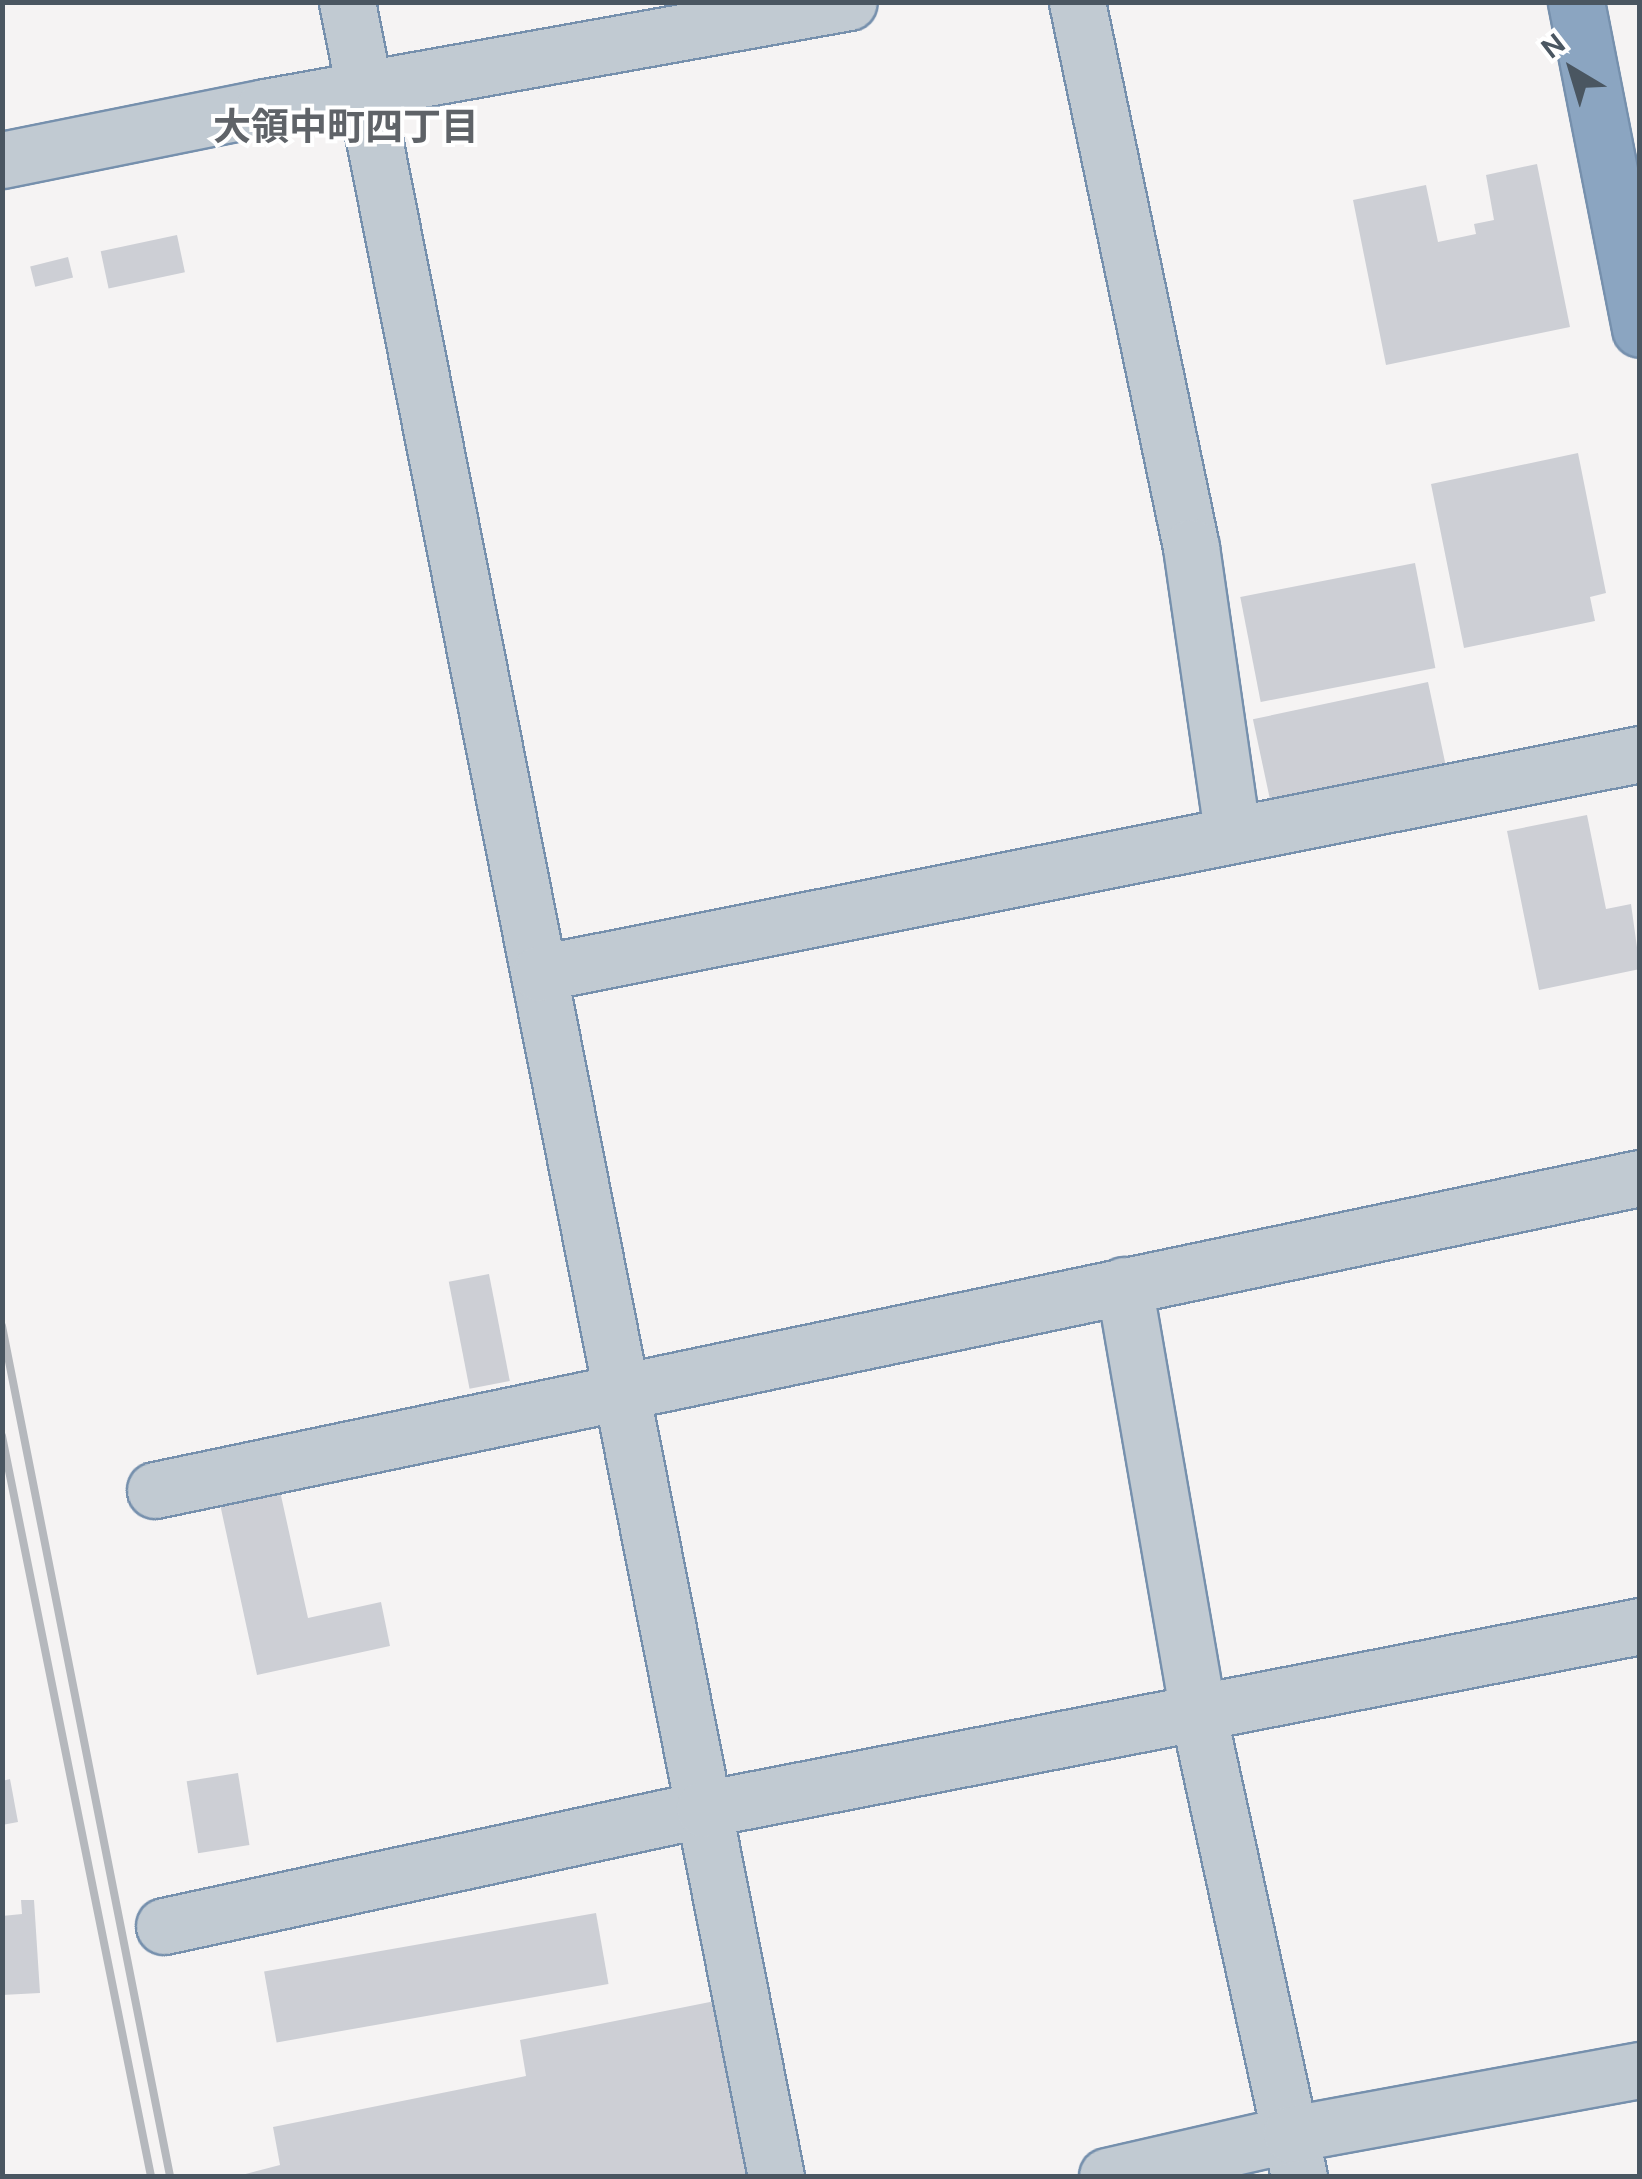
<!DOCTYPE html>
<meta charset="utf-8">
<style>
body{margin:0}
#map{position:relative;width:1642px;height:2179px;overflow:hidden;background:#f5f3f3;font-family:"DM Sans","Noto Sans JP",sans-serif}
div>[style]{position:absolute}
.building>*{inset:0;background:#cdcfd5;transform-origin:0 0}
.roads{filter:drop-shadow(2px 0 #7690ad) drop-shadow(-2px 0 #7690ad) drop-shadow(0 2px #7690ad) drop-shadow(0 -2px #7690ad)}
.minor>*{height:55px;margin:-27.5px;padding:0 27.5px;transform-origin:27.5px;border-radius:27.5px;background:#c1cad2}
.highway>*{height:55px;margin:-27.5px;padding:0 27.5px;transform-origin:27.5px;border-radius:27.5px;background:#8ba5c1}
.rail>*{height:8px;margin:-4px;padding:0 4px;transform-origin:4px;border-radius:4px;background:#b5b8bd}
span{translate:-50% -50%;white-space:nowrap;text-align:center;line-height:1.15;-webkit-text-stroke:8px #fff;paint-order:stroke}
.neighbourhood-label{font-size:38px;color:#5f6368;font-weight:700}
.frame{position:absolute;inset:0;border:5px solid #4a5661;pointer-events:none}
.north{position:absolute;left:1522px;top:20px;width:100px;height:100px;-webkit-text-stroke:8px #fff;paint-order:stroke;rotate:322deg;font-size:28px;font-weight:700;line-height:40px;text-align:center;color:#4a5661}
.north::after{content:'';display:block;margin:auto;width:35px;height:45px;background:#4a5661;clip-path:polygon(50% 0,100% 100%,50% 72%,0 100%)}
</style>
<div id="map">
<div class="building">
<i style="clip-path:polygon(1537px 164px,1570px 327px,1386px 365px,1353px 200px,1426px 185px,1438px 242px,1476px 234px,1474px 224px,1494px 220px,1486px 175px)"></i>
<i style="left:177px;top:235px;width:38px;height:78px;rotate:78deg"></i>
<i style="left:68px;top:257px;width:21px;height:39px;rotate:76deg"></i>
<i style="clip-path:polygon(1578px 453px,1606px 593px,1590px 597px,1595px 621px,1464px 648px,1431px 484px)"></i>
<i style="left:1415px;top:563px;width:107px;height:178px;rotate:79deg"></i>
<i style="left:1428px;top:682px;width:85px;height:179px;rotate:78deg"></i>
<i style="clip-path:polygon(1587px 815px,1606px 909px,1631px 904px,1640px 969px,1539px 990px,1507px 831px)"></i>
<i style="left:489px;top:1274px;width:109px;height:41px;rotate:79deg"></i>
<i style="clip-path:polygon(280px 1491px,308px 1618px,381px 1602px,390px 1646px,257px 1675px,220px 1504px)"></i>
<i style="left:238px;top:1773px;width:73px;height:52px;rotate:81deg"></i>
<i style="clip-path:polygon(10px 1779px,18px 1822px,2px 1825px,2px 1781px)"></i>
<i style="clip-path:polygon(21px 1900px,34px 1900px,40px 1993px,2px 1995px,2px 1916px,22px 1914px)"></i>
<i style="left:596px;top:1913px;width:72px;height:337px;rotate:80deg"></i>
<i style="clip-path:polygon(720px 2000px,755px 2176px,238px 2176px,280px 2165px,273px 2127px,526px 2076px,520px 2040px)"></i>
</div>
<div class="roads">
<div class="minor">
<i style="left:347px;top:2px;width:2216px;rotate:78.84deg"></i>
<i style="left:1077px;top:2px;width:557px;rotate:78.19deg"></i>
<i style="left:1191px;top:547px;width:288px;rotate:81.8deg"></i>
<i style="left:2px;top:160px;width:268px;rotate:-11.4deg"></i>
<i style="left:265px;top:107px;width:593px;rotate:-10.19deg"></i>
<i style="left:540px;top:973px;width:1122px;rotate:-11.26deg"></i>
<i style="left:1124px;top:1285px;width:434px;rotate:80.2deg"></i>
<i style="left:1198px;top:1713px;width:474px;rotate:77.7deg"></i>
<i style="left:155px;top:1490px;width:1517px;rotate:-11.87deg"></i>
<i style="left:164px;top:1926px;width:553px;rotate:-12.23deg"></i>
<i style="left:704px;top:1809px;width:954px;rotate:-11.06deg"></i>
<i style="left:1107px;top:2176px;width:189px;rotate:-12.9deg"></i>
<i style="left:1291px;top:2134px;width:355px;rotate:-10.4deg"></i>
</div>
<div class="highway">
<i style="left:1576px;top:2px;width:333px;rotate:78.9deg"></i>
</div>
</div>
<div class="rail">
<i style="left:2px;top:1326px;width:866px;rotate:78.82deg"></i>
<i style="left:2px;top:1436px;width:755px;rotate:78.62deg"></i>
</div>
<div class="neighbourhood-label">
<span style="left:346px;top:128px">大領中町四丁目</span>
</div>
<div class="frame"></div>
<div class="north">N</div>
</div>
